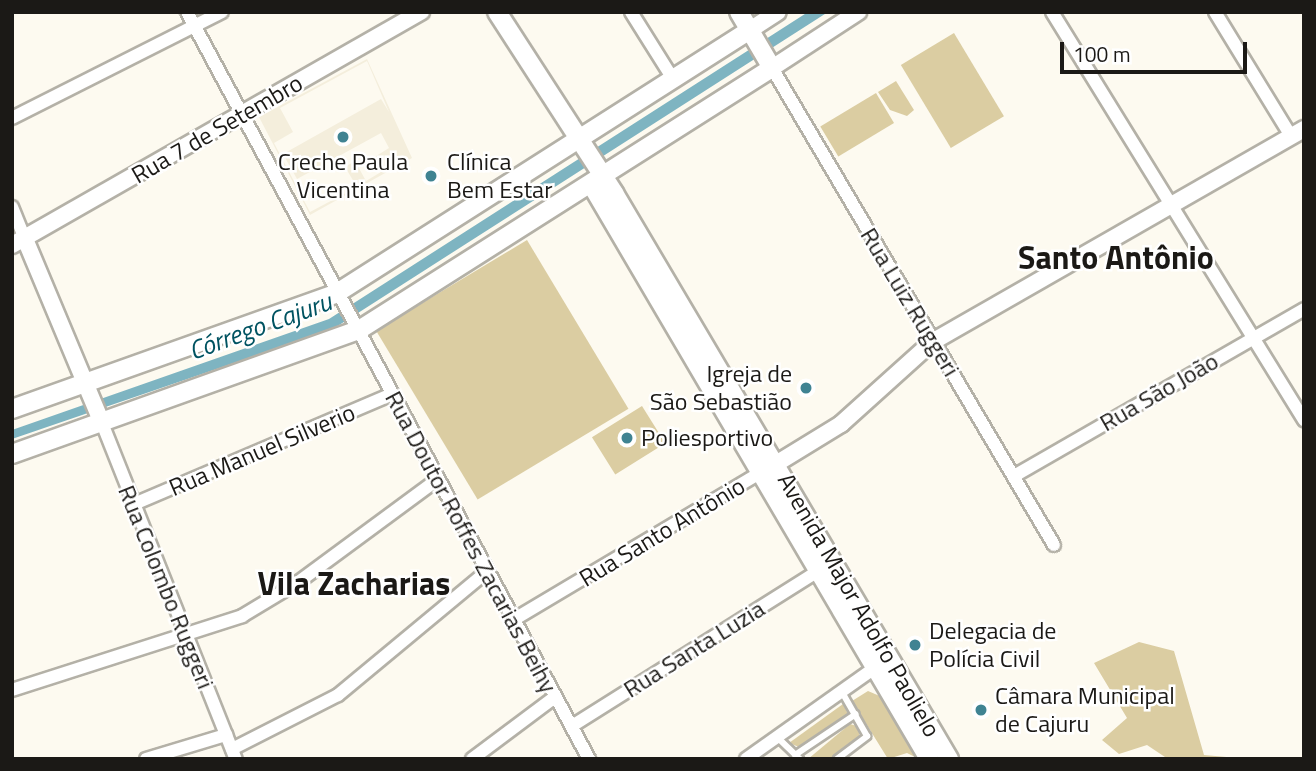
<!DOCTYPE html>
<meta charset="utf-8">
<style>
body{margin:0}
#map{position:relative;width:1316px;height:771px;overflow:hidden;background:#fdfaf0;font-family:"Titillium Web",sans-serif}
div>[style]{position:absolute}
.built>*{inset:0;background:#f4eedc}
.green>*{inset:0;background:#dbcda2;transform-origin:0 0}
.water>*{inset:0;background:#7eb4c1}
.roads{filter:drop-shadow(2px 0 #b4b1a7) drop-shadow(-2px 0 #b4b1a7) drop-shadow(0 2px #b4b1a7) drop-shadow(0 -2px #b4b1a7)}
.service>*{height:6px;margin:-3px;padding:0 3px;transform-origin:3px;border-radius:3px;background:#fff}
.minor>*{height:12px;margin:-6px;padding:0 6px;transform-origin:6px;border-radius:6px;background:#fff}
.tertiary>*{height:16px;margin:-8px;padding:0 8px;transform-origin:8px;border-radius:8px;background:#fff}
.secondary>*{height:18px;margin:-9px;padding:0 9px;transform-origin:9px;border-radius:9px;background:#fff}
.dots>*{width:19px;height:19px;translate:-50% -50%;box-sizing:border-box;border:4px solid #fff;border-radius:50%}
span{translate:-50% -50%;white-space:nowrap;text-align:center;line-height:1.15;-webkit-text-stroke:5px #fff;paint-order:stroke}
.street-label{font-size:24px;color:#1b1916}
.poi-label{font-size:24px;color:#1b1916}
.left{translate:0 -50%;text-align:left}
.right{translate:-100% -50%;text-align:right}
.water-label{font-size:26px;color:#005361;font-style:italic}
.district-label{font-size:32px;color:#1b1916;font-weight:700}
.frame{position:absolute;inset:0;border:14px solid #1b1916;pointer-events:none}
.scale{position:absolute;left:1060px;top:42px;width:187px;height:32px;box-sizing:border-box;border:4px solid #1b1916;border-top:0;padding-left:9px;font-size:21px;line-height:24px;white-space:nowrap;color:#1b1916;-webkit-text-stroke:5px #fff;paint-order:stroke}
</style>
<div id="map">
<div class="built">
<i style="clip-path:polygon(evenodd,367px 59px,412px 158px,310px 215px,259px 117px,367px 59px,367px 61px,389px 112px,381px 99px,283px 154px,297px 179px,381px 133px,389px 148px,373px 158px,381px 172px,366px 181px,355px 161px,345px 167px,357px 187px,310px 212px,274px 143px,293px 132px,280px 108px,367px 61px)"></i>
</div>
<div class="green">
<i style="left:954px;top:33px;width:97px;height:62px;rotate:59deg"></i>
<i style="clip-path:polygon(896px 81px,914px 110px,907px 116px,890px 110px,878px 92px)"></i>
<i style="left:876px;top:93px;width:35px;height:65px;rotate:59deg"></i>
<i style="left:527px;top:240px;width:197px;height:176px;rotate:59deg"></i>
<i style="left:642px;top:406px;width:44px;height:59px;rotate:58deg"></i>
<i style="clip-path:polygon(1139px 642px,1174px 651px,1204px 755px,1249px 759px,1168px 759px,1147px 745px,1119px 754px,1102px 740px,1127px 718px,1094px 663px)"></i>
<i style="clip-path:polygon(868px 691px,882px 697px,919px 759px,907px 753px,888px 759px,852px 701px)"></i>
<i style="clip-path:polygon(843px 704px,848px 714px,799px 747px,789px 743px)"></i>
<i style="clip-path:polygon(850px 724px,860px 727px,859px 738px,829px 759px,808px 759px)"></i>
</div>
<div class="water">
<i style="clip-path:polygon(808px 12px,828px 12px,333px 329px,12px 439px,12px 430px,329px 319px)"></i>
</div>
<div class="roads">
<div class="service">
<i style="left:777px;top:737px;width:32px;rotate:44deg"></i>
<i style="left:795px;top:755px;width:73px;rotate:-33.9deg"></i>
<i style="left:837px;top:759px;width:38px;rotate:-37deg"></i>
<i style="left:867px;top:736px;width:51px;rotate:-119.6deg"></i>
</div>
<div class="minor">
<i style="left:187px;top:12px;width:848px;rotate:61.71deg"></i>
<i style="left:631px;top:12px;width:79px;rotate:57.9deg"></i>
<i style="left:1052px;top:12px;width:480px;rotate:58.3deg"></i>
<i style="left:1215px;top:12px;width:145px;rotate:58.5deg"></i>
<i style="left:772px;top:68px;width:554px;rotate:59.41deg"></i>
<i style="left:12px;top:118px;width:235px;rotate:-26.8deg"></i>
<i style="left:12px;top:207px;width:35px;rotate:68deg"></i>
<i style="left:102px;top:423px;width:362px;rotate:68.3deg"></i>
<i style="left:1014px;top:476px;width:335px;rotate:-29.9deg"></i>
<i style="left:132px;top:505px;width:283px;rotate:-23.1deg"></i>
<i style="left:513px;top:620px;width:287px;rotate:-30.8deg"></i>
<i style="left:12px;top:690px;width:242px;rotate:-17.8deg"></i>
<i style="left:242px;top:616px;width:64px;rotate:-31deg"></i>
<i style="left:297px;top:583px;width:175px;rotate:-36.4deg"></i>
<i style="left:572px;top:726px;width:289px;rotate:-32.2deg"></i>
<i style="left:232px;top:749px;width:119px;rotate:-27deg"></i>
<i style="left:338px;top:695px;width:192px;rotate:-39.7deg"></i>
<i style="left:146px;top:759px;width:84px;rotate:-16.7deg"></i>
<i style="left:472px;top:759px;width:104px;rotate:-36.8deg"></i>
<i style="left:746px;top:759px;width:164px;rotate:-35.3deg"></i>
</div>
<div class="tertiary">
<i style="left:750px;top:30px;width:33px;rotate:-33deg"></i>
<i style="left:772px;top:68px;width:103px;rotate:-33.1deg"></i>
<i style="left:25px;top:239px;width:199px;rotate:67.3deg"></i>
<i style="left:12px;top:245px;width:471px;rotate:-29.7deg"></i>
<i style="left:766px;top:470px;width:88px;rotate:-31.5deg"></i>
<i style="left:841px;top:424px;width:122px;rotate:-42deg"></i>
<i style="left:932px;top:342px;width:429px;rotate:-29.8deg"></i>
</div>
<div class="secondary">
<i style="left:497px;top:12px;width:216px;rotate:57.1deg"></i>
<i style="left:614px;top:193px;width:658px;rotate:59.38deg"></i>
<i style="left:591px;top:184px;width:667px;rotate:59.55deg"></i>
<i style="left:12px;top:409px;width:345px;rotate:-19.6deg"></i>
<i style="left:337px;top:293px;width:490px;rotate:-32.5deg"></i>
<i style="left:12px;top:454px;width:368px;rotate:-19.7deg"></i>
<i style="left:359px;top:330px;width:489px;rotate:-32.4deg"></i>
<i style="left:772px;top:68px;width:65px;rotate:-120.5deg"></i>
</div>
</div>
<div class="dots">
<i style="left:343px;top:137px;background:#3f8392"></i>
<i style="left:431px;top:176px;background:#3f8392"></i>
<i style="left:806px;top:388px;background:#3f8392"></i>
<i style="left:627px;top:438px;background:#3f8392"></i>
<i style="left:915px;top:645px;background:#3f8392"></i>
<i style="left:981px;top:710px;background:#3f8392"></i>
</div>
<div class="street-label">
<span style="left:217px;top:129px;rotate:-30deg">Rua 7 de Setembro</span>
<span style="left:910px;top:302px;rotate:59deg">Rua Luiz Ruggeri</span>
<span style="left:1159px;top:392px;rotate:-30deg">Rua São João</span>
<span style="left:262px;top:450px;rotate:-23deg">Rua Manuel Silverio</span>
<span style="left:662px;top:532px;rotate:-31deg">Rua Santo Antônio</span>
<span style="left:471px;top:542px;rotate:62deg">Rua Doutor Roffes Zacarias Beihy</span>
<span style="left:166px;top:587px;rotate:68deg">Rua Colombo Ruggeri</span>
<span style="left:859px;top:605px;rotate:60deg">Avenida Major Adolfo Paolielo</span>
<span style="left:694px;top:649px;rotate:-32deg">Rua Santa Luzia</span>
</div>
<div class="poi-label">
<span style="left:343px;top:176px">Creche Paula<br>Vicentina</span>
<span class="left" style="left:447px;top:176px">Clínica<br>Bem Estar</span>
<span class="right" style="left:792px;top:388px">Igreja de<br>São Sebastião</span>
<span class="left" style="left:641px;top:438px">Poliesportivo</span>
<span class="left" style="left:929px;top:645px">Delegacia de<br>Polícia Civil</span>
<span class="left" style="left:995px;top:710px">Câmara Municipal<br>de Cajuru</span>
</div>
<div class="water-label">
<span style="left:260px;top:326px;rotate:-20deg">Córrego Cajuru</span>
</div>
<div class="district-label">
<span style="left:1116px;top:257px">Santo Antônio</span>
<span style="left:354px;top:583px">Vila Zacharias</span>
</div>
<div class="frame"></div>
<div class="scale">100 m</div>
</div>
